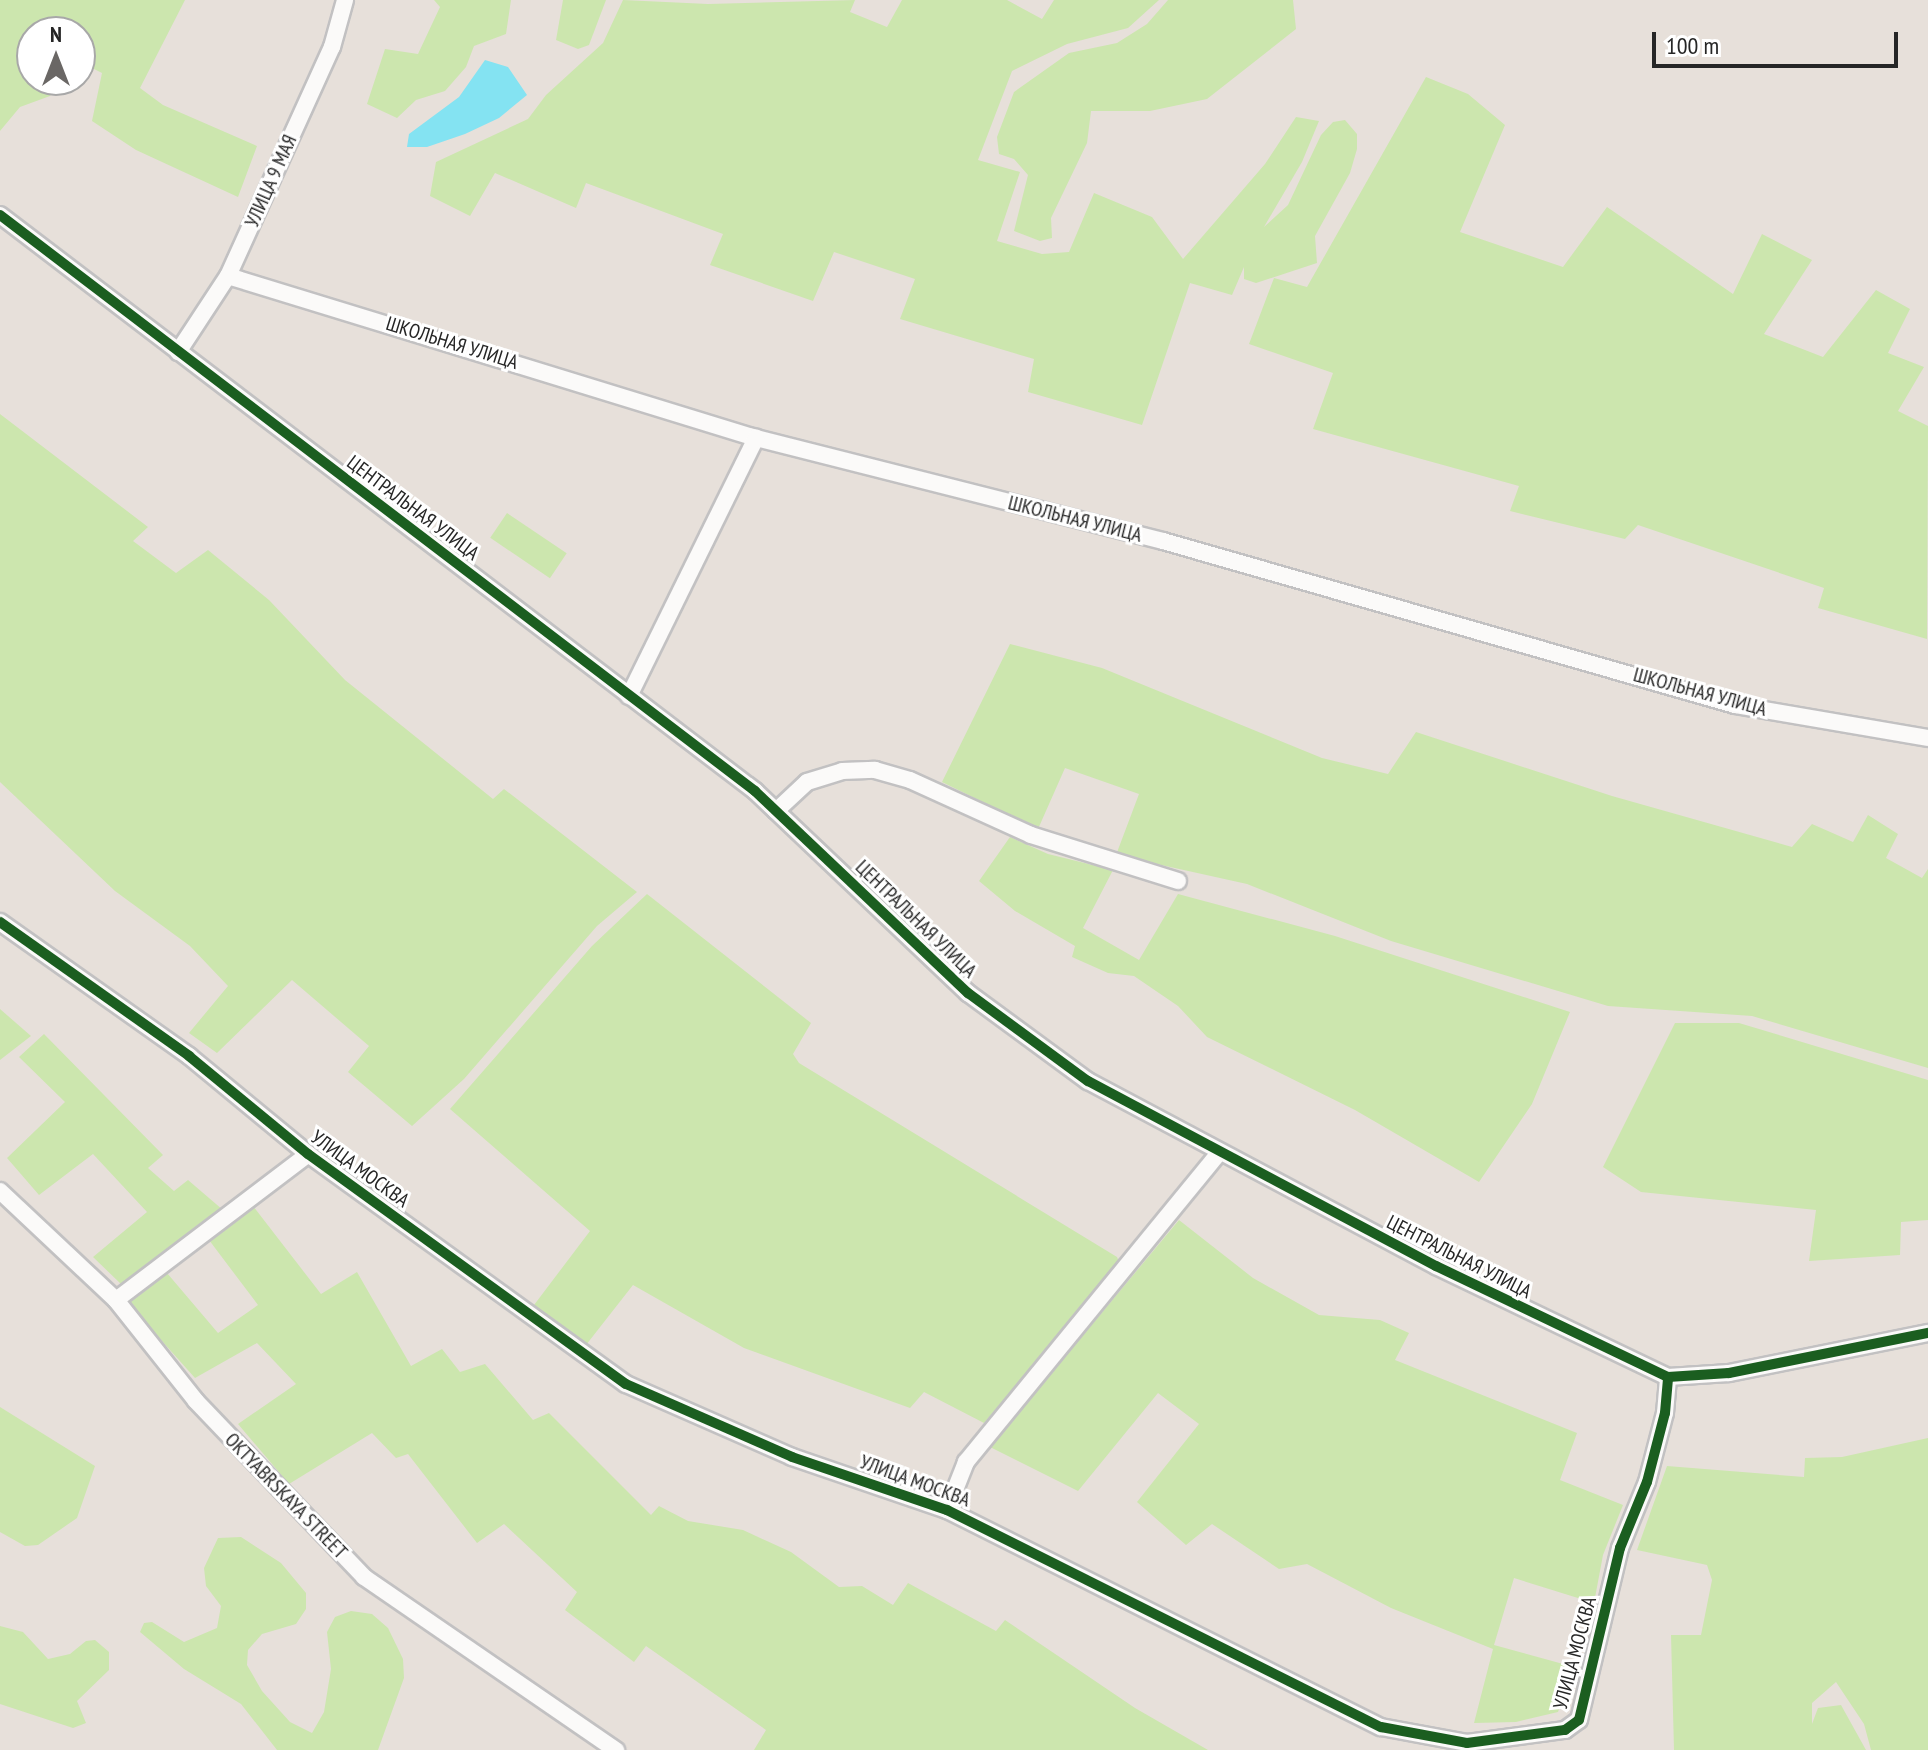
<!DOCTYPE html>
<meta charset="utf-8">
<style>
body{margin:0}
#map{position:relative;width:1928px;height:1750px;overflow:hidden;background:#e7e0da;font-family:"PT Sans Narrow",sans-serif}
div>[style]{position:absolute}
.green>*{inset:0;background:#cce6ae;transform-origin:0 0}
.water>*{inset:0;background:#84e3f2}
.roads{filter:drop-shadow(2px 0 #c2c1c2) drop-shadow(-2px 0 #c2c1c2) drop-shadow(0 2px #c2c1c2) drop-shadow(0 -2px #c2c1c2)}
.minor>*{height:16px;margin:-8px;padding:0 8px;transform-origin:8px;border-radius:8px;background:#fbfaf9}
.cycleway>*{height:10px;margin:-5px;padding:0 5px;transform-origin:5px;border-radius:5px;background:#1b5e20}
span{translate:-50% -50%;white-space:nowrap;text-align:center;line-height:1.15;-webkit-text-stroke:6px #fff;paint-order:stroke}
.street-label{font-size:20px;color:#262626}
.north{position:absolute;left:16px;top:16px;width:80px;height:80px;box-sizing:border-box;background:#fff;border:2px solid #a8a8a8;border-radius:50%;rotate:0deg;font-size:22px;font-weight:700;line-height:32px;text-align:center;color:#262626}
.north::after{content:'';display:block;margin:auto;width:28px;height:36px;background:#6a6765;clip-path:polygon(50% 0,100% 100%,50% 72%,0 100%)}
.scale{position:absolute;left:1652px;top:32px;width:246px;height:36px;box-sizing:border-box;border:4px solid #262626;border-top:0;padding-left:10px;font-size:24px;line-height:28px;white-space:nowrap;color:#262626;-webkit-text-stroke:6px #fff;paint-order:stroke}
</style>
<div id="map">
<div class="green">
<i style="clip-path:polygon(0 0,185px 0,140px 88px,163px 105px,257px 146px,238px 197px,136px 150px,92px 121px,102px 73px,80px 62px,80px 32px,32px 32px,32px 80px,59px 80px,50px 96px,20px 107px,0 131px)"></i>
<i style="clip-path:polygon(434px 0,511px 0,506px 34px,474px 46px,466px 67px,445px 91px,416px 100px,397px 118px,367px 104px,385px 49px,418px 54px,440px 7px)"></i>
<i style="clip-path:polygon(563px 0,606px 0,589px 45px,578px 49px,556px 40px)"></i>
<i style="clip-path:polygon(623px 0,708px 4px,855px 0,850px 12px,887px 27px,902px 0,1007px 0,1042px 19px,1054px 0,1159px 0,1128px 28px,1067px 44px,1012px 71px,978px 160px,1020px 172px,997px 241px,1042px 254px,1069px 252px,1094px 193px,1152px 217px,1183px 259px,1265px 164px,1296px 117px,1319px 121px,1302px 162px,1264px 227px,1288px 205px,1321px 135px,1333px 122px,1345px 120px,1357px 134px,1357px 149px,1350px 173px,1315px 236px,1317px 263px,1256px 283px,1244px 279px,1244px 267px,1232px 295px,1190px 283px,1142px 425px,1028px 392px,1034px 359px,900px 319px,915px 279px,834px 252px,813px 301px,710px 265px,723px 234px,586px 183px,576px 208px,495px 173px,470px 216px,430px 196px,436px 162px,528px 119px,546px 95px,603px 43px)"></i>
<i style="clip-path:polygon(1168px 0,1293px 0,1296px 29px,1207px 99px,1150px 111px,1091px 111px,1087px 143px,1051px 218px,1052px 238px,1040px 241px,1014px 231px,1028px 175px,1014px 159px,999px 154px,997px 137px,1014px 92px,1069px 53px,1117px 43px,1147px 24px)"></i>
<i style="clip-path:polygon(1426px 77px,1468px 94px,1505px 125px,1460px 232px,1563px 267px,1607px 207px,1733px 294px,1762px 234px,1812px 260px,1764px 334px,1823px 357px,1876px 290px,1910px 309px,1888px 353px,1924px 367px,1898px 411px,1928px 426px,1927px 639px,1818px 608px,1824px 588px,1638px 525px,1625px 539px,1510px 511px,1519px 486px,1313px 429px,1333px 373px,1249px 344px,1274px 278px,1307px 287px)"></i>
<i style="clip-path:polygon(0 414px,148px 527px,133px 541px,176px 573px,208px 550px,269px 600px,345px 680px,493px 799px,504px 789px,637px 892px,597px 926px,464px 1079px,412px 1126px,348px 1072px,369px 1046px,292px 980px,217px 1053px,189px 1033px,228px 986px,190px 946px,115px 891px,0 782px)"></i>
<i style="left:507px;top:513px;width:72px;height:30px;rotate:34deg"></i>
<i style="clip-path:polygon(1010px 644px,1102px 668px,1322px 758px,1388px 774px,1416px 732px,1612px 796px,1792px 847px,1812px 824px,1853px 842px,1868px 815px,1898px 834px,1886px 858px,1922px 878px,1928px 869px,1928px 1068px,1752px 1016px,1608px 1006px,1391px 941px,1247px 884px,1116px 855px,1139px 794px,1065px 768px,1038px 829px,942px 782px)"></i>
<i style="clip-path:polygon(1010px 837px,1048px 854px,1113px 870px,1083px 928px,1139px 960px,1178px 894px,1335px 936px,1570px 1012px,1532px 1104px,1479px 1182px,1355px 1110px,1207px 1037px,1178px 1006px,1134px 976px,1108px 973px,1072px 957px,1075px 946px,1015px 911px,979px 881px)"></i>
<i style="clip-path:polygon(647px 894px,811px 1023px,793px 1054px,799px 1063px,1117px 1257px,1120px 1264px,984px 1423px,924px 1392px,910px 1408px,744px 1348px,633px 1285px,586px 1345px,534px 1305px,590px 1231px,450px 1109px,592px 946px)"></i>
<i style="clip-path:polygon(0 1009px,31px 1036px,0 1060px)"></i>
<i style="clip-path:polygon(1675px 1023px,1739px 1023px,1928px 1080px,1928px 1220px,1901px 1222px,1900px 1255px,1809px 1261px,1816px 1210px,1641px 1192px,1603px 1167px)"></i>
<i style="clip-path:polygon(44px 1034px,163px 1155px,148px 1168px,174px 1191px,188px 1180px,223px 1210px,122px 1285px,93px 1257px,147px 1212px,93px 1154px,39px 1195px,7px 1158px,65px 1102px,19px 1057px)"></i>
<i style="clip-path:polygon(253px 1206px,321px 1294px,357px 1272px,411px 1366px,442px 1349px,460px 1372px,485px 1364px,533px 1420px,549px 1413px,651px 1515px,659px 1506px,688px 1521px,743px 1530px,791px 1552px,839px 1587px,862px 1586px,893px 1605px,908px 1583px,996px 1631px,1005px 1620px,1135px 1708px,1208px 1750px,754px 1750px,766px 1730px,646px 1646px,634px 1662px,565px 1610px,577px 1592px,504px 1524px,477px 1543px,408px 1454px,396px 1458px,372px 1433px,289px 1484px,238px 1424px,296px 1384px,257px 1343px,195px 1378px,128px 1303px,167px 1273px,218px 1333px,258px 1305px,209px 1240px)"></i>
<i style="clip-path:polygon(1179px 1220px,1253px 1278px,1319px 1315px,1380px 1320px,1409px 1333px,1395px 1360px,1577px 1433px,1560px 1480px,1623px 1505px,1603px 1555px,1594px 1603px,1514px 1578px,1494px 1645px,1574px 1667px,1558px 1712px,1516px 1722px,1474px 1723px,1493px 1649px,1391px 1608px,1307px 1564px,1279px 1569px,1212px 1524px,1186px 1545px,1137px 1502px,1199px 1424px,1158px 1393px,1078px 1491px,990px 1447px)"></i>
<i style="clip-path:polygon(0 1407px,95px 1466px,77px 1518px,38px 1545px,25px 1546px,0 1532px)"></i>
<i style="clip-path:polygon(1928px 1438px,1928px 1750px,1871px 1750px,1864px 1724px,1836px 1682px,1812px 1703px,1812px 1724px,1818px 1708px,1841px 1705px,1866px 1750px,1674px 1750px,1671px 1635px,1701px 1635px,1712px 1580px,1707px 1565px,1637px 1550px,1667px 1466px,1804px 1477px,1805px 1458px,1842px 1457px)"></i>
<i style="clip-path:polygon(241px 1537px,281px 1563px,306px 1593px,306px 1609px,296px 1624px,262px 1634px,248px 1650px,247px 1665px,262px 1691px,290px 1722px,312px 1733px,324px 1712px,331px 1669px,327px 1632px,335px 1617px,351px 1611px,372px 1614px,388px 1628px,403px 1659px,404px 1678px,378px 1750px,277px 1750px,241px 1704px,184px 1669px,140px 1632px,144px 1623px,152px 1622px,184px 1642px,217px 1628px,221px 1606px,206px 1586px,204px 1568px,218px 1538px)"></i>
<i style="clip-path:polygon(0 1626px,23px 1632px,48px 1659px,70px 1654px,86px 1641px,95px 1640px,109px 1652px,109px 1670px,77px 1701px,86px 1723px,73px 1728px,0 1704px)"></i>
</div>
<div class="water">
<i style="clip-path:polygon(485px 60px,508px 67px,527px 95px,499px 118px,465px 134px,427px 147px,407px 147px,409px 134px,459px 97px)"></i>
</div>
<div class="roads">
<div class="minor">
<i style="left:0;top:215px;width:950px;rotate:37.34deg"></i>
<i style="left:755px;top:791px;width:294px;rotate:43.5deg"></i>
<i style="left:968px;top:993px;width:149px;rotate:36.3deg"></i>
<i style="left:1088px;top:1081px;width:394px;rotate:28deg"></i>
<i style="left:1436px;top:1266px;width:257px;rotate:25.6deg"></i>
<i style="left:1668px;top:1377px;width:61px;rotate:-3.8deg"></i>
<i style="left:1729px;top:1373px;width:203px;rotate:-11.4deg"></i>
<i style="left:228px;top:276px;width:552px;rotate:17.06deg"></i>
<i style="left:756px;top:438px;width:420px;rotate:14.2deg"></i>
<i style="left:1163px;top:541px;width:595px;rotate:16deg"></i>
<i style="left:1735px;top:705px;width:196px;rotate:9.7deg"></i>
<i style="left:178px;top:352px;width:91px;rotate:-56.7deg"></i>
<i style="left:228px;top:276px;width:252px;rotate:-65.6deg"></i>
<i style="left:332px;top:47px;width:49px;rotate:-74.5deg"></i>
<i style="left:629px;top:696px;width:288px;rotate:-63.8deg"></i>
<i style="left:776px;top:811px;width:42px;rotate:-43.1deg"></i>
<i style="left:807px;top:782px;width:37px;rotate:-17deg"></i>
<i style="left:842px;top:771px;width:33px;rotate:-2deg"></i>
<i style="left:875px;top:770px;width:36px;rotate:16deg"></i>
<i style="left:910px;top:780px;width:133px;rotate:24.4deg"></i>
<i style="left:1031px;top:835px;width:154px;rotate:17.4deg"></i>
<i style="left:0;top:922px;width:232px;rotate:35.3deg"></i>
<i style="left:189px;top:1056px;width:154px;rotate:39.5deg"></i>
<i style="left:308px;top:1154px;width:392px;rotate:35.9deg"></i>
<i style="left:626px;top:1384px;width:181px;rotate:23.7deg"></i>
<i style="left:792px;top:1457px;width:164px;rotate:18.9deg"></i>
<i style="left:947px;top:1510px;width:485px;rotate:26.6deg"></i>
<i style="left:1381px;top:1727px;width:87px;rotate:10.5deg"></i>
<i style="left:1467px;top:1743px;width:99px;rotate:-7.6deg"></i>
<i style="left:1565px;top:1730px;width:17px;rotate:-36deg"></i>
<i style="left:1579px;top:1720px;width:177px;rotate:-76.6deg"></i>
<i style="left:1620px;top:1548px;width:71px;rotate:-67.8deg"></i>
<i style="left:1647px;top:1482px;width:71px;rotate:-75.4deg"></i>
<i style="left:1665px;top:1413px;width:36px;rotate:-85deg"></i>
<i style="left:0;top:1191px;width:159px;rotate:43.2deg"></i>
<i style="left:116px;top:1300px;width:129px;rotate:51.6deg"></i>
<i style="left:196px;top:1401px;width:243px;rotate:46.3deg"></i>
<i style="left:364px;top:1577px;width:306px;rotate:34.5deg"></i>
<i style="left:116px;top:1300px;width:241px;rotate:-37.2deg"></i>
<i style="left:947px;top:1510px;width:52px;rotate:-68.4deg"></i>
<i style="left:966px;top:1462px;width:399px;rotate:-50.7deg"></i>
</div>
</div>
<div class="cycleway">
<i style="left:0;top:215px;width:950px;rotate:37.34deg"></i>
<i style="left:755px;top:791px;width:294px;rotate:43.5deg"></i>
<i style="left:968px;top:993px;width:149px;rotate:36.3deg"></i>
<i style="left:1088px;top:1081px;width:394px;rotate:28deg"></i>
<i style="left:1436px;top:1266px;width:257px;rotate:25.6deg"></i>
<i style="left:1668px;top:1377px;width:61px;rotate:-3.8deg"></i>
<i style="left:1729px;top:1373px;width:203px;rotate:-11.4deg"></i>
<i style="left:0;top:922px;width:232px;rotate:35.3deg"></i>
<i style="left:189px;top:1056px;width:154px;rotate:39.5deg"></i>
<i style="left:308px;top:1154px;width:392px;rotate:35.9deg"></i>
<i style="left:626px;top:1384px;width:181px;rotate:23.7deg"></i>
<i style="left:792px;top:1457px;width:164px;rotate:18.9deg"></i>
<i style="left:947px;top:1510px;width:485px;rotate:26.6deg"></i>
<i style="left:1381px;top:1727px;width:87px;rotate:10.5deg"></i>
<i style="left:1467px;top:1743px;width:99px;rotate:-7.6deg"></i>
<i style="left:1565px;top:1730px;width:17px;rotate:-36deg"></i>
<i style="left:1579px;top:1720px;width:177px;rotate:-76.6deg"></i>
<i style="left:1620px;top:1548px;width:71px;rotate:-67.8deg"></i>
<i style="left:1647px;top:1482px;width:71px;rotate:-75.4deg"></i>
<i style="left:1665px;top:1413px;width:36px;rotate:-85deg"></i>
</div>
<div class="street-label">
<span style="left:271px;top:181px;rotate:-66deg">УЛИЦА 9 МАЯ</span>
<span style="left:452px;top:343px;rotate:17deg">ШКОЛЬНАЯ УЛИЦА</span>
<span style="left:413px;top:508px;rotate:37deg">ЦЕНТРАЛЬНАЯ УЛИЦА</span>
<span style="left:1075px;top:519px;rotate:14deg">ШКОЛЬНАЯ УЛИЦА</span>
<span style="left:1700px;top:692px;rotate:15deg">ШКОЛЬНАЯ УЛИЦА</span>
<span style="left:916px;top:919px;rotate:44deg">ЦЕНТРАЛЬНАЯ УЛИЦА</span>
<span style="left:360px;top:1169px;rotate:36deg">УЛИЦА МОСКВА</span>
<span style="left:1459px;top:1257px;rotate:27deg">ЦЕНТРАЛЬНАЯ УЛИЦА</span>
<span style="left:915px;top:1481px;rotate:20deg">УЛИЦА МОСКВА</span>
<span style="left:286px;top:1496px;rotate:46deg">OKTYABRSKAYA STREET</span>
<span style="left:1575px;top:1653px;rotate:-75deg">УЛИЦА МОСКВА</span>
</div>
<div class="north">N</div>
<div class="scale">100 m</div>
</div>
